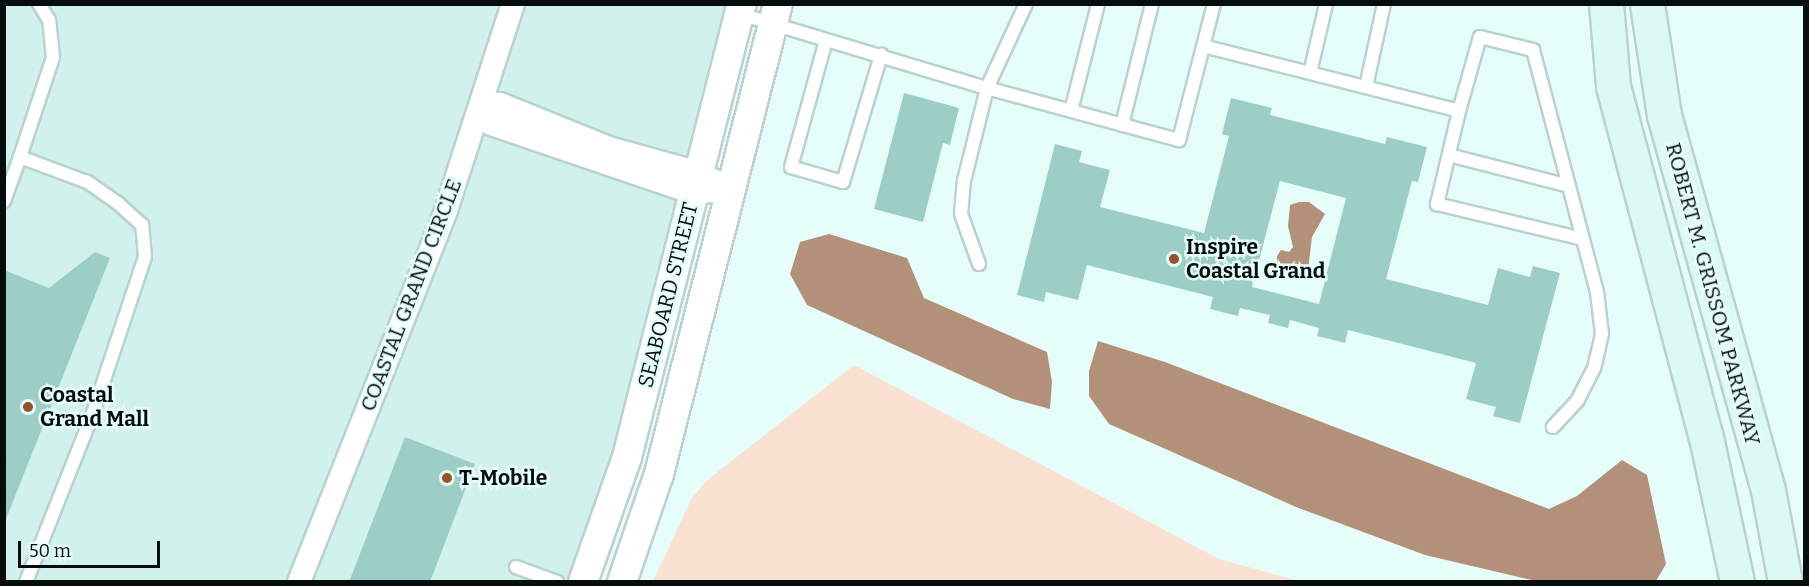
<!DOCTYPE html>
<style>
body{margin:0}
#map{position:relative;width:1809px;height:586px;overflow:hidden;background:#e6fefa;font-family:Bitter,serif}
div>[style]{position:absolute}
.built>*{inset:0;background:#d1f2ec}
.green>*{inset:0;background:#fbe1d2}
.water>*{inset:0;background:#b3907a}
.building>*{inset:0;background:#9dcec6}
.roads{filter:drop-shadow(2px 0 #bad2ce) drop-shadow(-2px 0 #bad2ce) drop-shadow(0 2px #bad2ce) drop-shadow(0 -2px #bad2ce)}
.service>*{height:12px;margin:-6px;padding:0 6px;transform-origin:6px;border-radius:6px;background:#fff}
.minor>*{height:22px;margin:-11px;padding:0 11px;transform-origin:11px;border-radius:11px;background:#fff}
.tertiary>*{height:28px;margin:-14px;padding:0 14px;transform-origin:14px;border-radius:14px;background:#fff}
.secondary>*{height:33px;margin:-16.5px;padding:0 16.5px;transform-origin:16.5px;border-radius:16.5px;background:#dcf9f4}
.dots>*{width:16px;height:16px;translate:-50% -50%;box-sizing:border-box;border:3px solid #e6fefa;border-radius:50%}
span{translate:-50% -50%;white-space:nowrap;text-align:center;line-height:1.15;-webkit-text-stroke:5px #e6fefa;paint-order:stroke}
.poi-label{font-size:21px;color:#060e0d;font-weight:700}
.left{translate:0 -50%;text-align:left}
.street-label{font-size:21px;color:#060e0d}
.frame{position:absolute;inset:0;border:6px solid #060e0d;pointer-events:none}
.scale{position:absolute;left:18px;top:541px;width:142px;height:27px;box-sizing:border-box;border:3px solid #060e0d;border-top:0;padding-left:8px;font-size:18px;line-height:21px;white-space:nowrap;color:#060e0d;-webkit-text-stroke:4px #e6fefa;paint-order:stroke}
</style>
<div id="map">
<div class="built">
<i style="clip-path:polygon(4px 5px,742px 5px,583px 581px,5px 581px)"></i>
</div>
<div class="green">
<i style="clip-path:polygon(854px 365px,1219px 559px,1299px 581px,653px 581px,692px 498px,706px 481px)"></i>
</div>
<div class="water">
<i style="clip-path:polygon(1299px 202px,1309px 202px,1325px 214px,1312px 237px,1308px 270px,1299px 277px,1283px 276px,1277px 267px,1277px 256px,1281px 250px,1289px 252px,1293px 247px,1288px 226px,1290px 205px)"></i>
<i style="clip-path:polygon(829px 234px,907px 258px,924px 298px,1047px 352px,1052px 382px,1050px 409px,1013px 399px,807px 305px,790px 274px,800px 242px)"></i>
<i style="clip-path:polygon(1098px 341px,1165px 362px,1549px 509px,1577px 496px,1622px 460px,1647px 475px,1666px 564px,1656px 581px,1536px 581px,1425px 555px,1296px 507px,1109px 424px,1089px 396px,1089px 371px)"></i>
</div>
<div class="building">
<i style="clip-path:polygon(904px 93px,959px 108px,950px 145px,943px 143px,923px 222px,874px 209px)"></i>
<i style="clip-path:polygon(evenodd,1231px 98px,1272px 108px,1270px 115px,1385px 144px,1387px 137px,1427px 147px,1418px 182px,1412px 181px,1386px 279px,1488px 305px,1498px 268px,1530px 277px,1533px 266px,1560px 273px,1520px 423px,1493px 416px,1496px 407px,1466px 399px,1476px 363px,1348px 330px,1345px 343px,1317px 336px,1319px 328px,1290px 320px,1288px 328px,1268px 323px,1270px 315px,1240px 308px,1238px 316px,1210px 309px,1213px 297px,1087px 265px,1078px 300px,1046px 292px,1044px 302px,1017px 295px,1055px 144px,1082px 151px,1079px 162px,1110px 170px,1100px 207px,1204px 233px,1229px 136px,1222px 134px,1231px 98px,1280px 181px,1346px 198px,1319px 304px,1252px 287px,1280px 181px)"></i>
<i style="clip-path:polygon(95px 252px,110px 258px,4px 524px,4px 270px,49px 288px)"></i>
<i style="clip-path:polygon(405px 437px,475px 464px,430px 582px,349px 582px)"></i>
</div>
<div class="roads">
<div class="service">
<i style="left:740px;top:14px;width:258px;rotate:16.7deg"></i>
<i style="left:987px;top:88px;width:93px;rotate:-65.1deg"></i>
<i style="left:826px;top:40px;width:132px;rotate:105.4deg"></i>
<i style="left:791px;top:167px;width:54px;rotate:16.1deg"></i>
<i style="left:843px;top:182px;width:133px;rotate:-73.3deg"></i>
<i style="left:1203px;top:46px;width:264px;rotate:14.2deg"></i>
<i style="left:1459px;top:111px;width:77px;rotate:-74.2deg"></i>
<i style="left:1480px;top:37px;width:55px;rotate:13.8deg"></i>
<i style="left:1533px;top:50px;width:250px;rotate:75.2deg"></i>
<i style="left:1597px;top:292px;width:42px;rotate:83.2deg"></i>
<i style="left:1602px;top:334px;width:35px;rotate:103deg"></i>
<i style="left:1594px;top:368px;width:36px;rotate:117deg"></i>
<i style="left:1578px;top:400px;width:37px;rotate:133deg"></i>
<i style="left:1310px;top:73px;width:71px;rotate:-76.9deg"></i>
<i style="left:1366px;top:87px;width:85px;rotate:-77.8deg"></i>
<i style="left:1071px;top:111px;width:110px;rotate:-75.8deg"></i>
<i style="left:1459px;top:111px;width:96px;rotate:103.3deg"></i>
<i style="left:1437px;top:204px;width:150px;rotate:13.5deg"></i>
<i style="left:1122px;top:125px;width:125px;rotate:-76.1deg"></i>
<i style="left:1449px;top:155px;width:124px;rotate:14.5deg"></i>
<i style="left:4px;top:201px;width:47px;rotate:-70deg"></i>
<i style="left:979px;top:264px;width:53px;rotate:-109.8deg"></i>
<i style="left:961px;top:214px;width:33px;rotate:-85deg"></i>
<i style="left:964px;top:181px;width:96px;rotate:-76.1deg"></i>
<i style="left:987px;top:88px;width:199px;rotate:15.2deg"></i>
<i style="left:1179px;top:140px;width:140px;rotate:-75.6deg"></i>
<i style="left:516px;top:567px;width:44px;rotate:20.1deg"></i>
<i style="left:26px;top:582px;width:182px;rotate:-68.4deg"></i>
<i style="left:93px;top:413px;width:164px;rotate:-71.6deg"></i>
<i style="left:145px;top:257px;width:32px;rotate:-95deg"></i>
<i style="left:142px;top:225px;width:31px;rotate:-138deg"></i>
<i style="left:119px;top:204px;width:39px;rotate:-145deg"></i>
<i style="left:87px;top:182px;width:72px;rotate:-159.5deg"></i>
<i style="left:20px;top:157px;width:105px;rotate:-71.7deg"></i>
<i style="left:53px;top:57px;width:37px;rotate:-96deg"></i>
<i style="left:49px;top:20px;width:19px;rotate:-122deg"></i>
</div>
<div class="minor">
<i style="left:500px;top:104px;width:118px;rotate:22deg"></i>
<i style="left:609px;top:148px;width:93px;rotate:15.5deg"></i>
<i style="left:699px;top:173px;width:36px;rotate:27deg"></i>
<i style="left:731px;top:189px;width:37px;rotate:174deg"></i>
<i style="left:694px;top:193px;width:214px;rotate:-161.2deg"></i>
<i style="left:491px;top:124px;width:19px;rotate:-122deg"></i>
<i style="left:481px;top:108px;width:19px;rotate:-12deg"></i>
<i style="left:299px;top:582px;width:400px;rotate:-68.4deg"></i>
<i style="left:446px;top:210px;width:217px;rotate:-72deg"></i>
</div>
<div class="tertiary">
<i style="left:583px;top:582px;width:133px;rotate:-70.6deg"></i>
<i style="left:627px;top:457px;width:467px;rotate:-75.8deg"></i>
<i style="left:622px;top:582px;width:114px;rotate:-71.1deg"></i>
<i style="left:659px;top:474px;width:485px;rotate:-75.8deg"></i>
</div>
<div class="secondary">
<i style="left:1606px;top:4px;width:82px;rotate:85.1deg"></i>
<i style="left:1613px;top:86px;width:363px;rotate:75.2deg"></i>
<i style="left:1706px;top:437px;width:148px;rotate:77.9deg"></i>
<i style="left:1647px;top:4px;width:112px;rotate:81.3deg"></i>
<i style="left:1664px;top:115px;width:389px;rotate:74.5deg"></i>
<i style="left:1768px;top:490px;width:94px;rotate:79.5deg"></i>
</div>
</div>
<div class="dots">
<i style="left:1174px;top:259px;background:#965323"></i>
<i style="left:28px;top:407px;background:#965323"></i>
<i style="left:447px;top:478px;background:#965323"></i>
</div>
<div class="poi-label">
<span class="left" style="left:1186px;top:259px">Inspire<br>Coastal Grand</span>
<span class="left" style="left:40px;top:407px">Coastal<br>Grand Mall</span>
<span class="left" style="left:459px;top:478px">T-Mobile</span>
</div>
<div class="street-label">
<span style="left:1713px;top:294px;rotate:75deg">ROBERT M. GRISSOM PARKWAY</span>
<span style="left:411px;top:295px;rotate:-69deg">COASTAL GRAND CIRCLE</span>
<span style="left:668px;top:295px;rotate:-76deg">SEABOARD STREET</span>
</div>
<div class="frame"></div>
<div class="scale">50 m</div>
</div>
